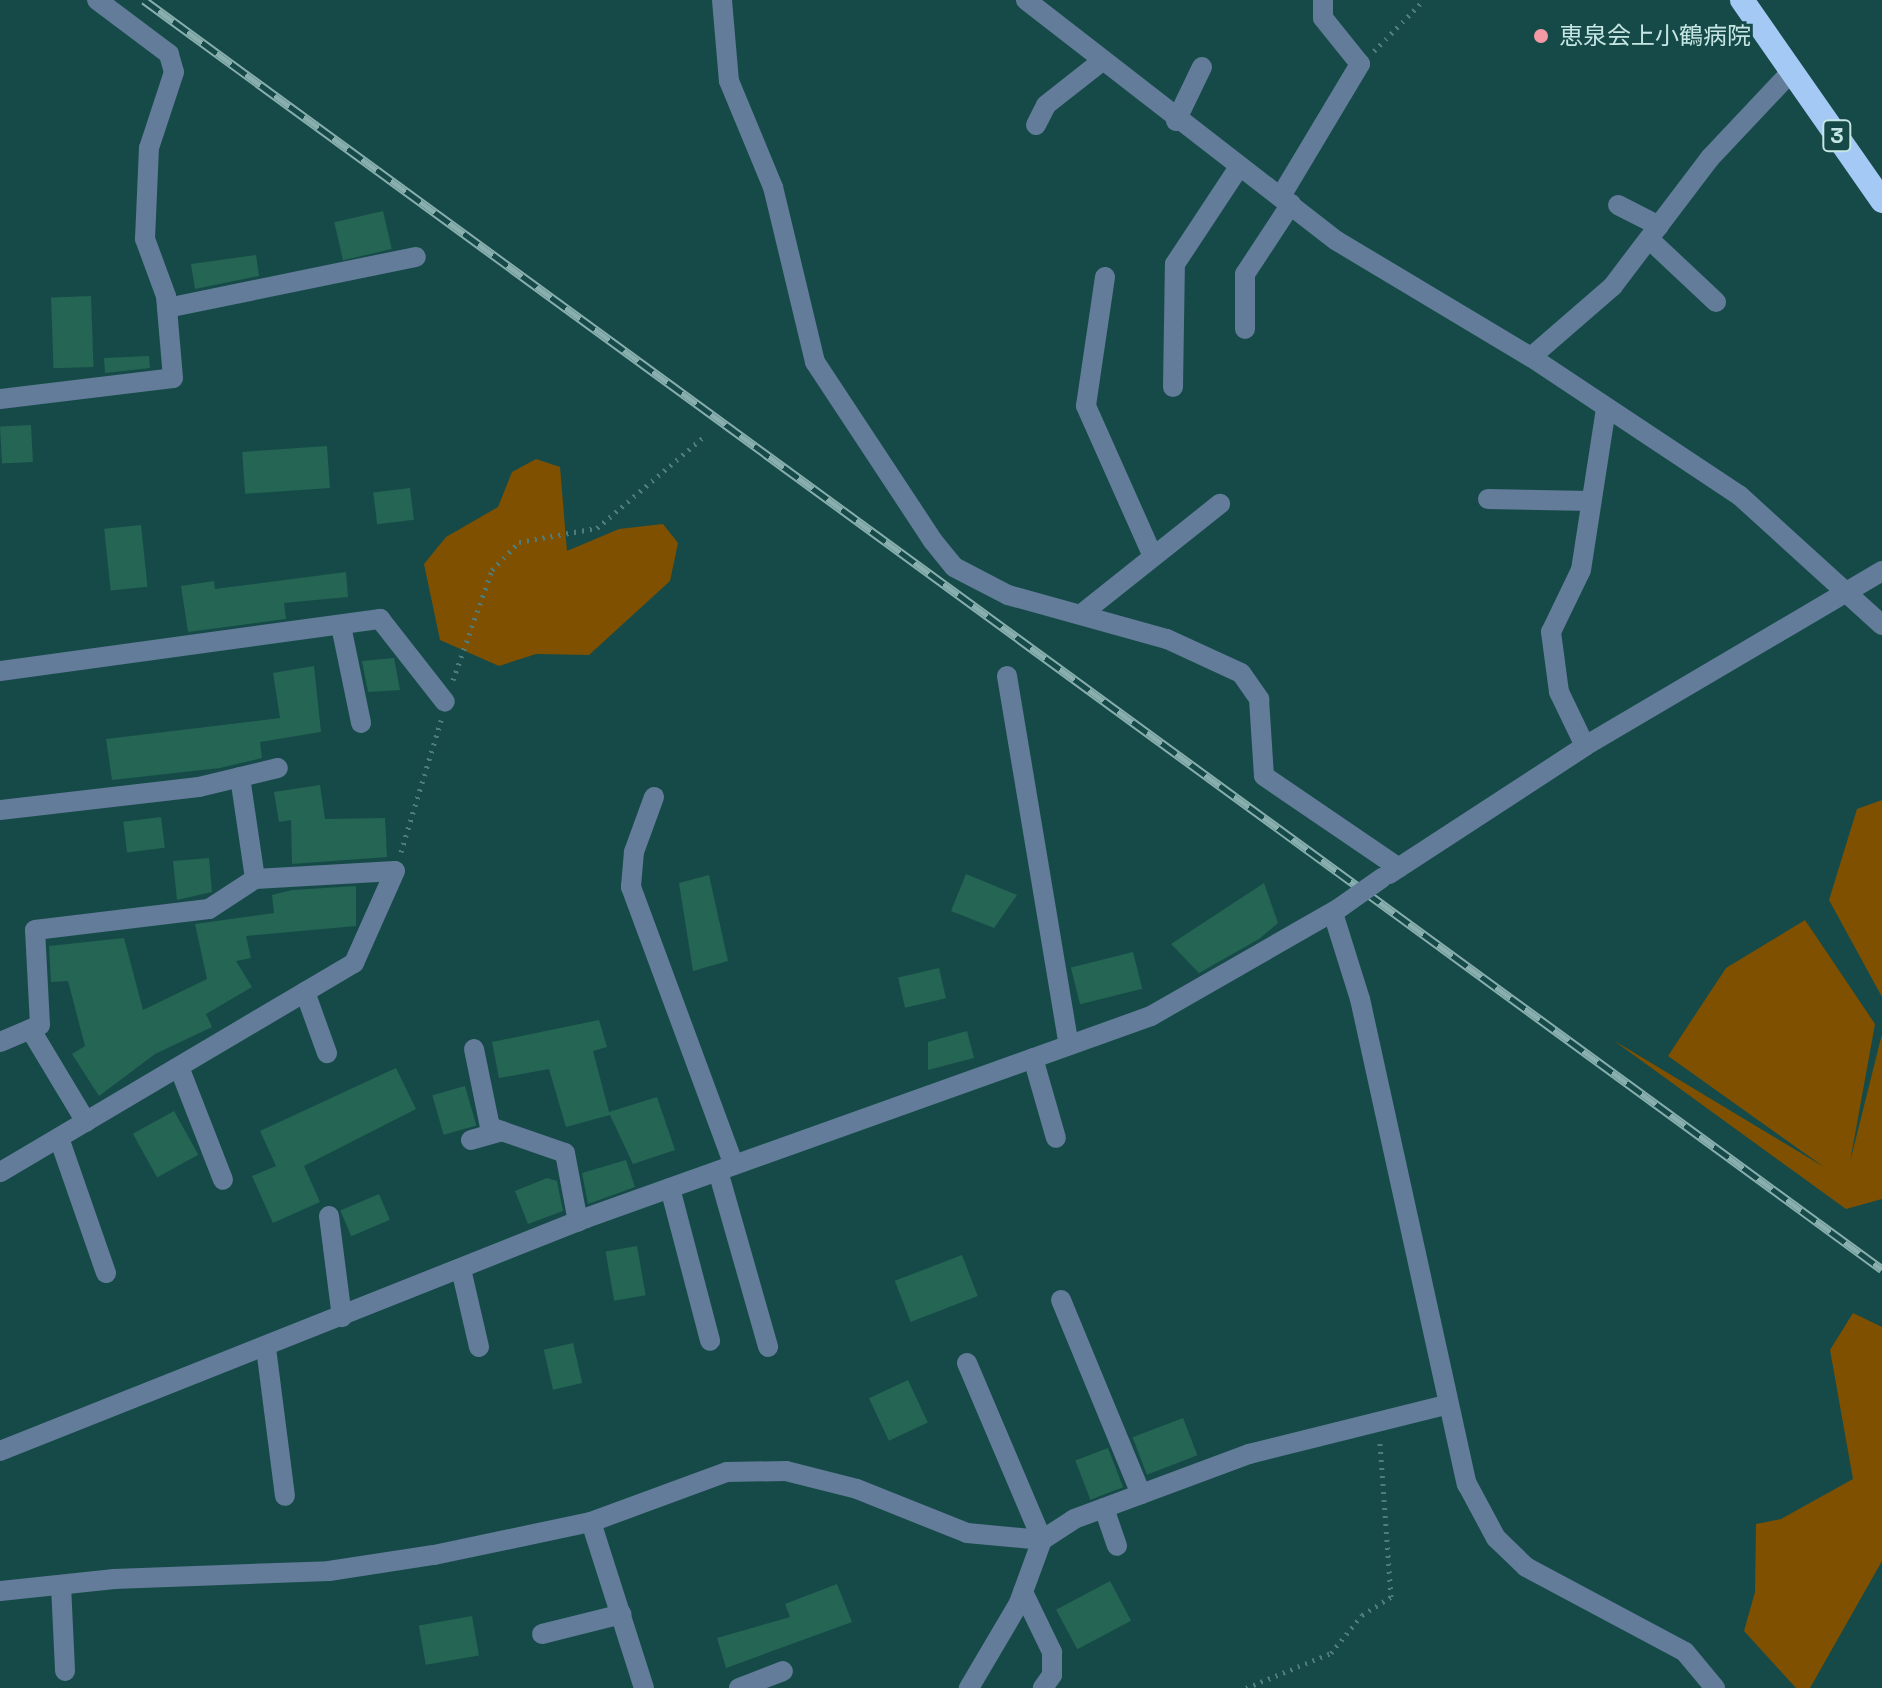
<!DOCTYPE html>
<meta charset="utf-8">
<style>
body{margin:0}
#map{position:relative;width:1882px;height:1688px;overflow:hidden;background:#164a48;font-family:"Space Grotesk","Noto Sans JP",sans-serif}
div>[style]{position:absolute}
.green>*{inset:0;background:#7e5000}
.building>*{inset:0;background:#246553;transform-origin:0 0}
.path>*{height:5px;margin-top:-2.5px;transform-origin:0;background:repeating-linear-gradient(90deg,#4f7d7b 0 2px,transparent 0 8px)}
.minor>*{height:20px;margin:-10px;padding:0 10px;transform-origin:10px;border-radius:10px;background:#627c99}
.highway>*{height:24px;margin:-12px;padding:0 12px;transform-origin:12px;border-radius:12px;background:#a3c9f4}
.rail>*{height:9px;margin-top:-4.5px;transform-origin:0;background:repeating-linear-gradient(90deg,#164a48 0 18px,#88afad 0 36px);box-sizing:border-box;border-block:2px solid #88afad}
.minor-bridge>*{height:20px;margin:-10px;padding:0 10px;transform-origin:10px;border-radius:10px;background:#627c99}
.dots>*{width:22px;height:22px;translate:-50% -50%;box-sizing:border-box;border:4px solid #164a48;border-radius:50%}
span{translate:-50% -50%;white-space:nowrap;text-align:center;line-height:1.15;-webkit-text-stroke:6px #164a48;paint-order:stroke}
.shield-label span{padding:2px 6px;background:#164a48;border:2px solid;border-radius:6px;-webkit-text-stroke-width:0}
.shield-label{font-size:22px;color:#c6e6e4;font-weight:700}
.poi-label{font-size:24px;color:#c6e6e4}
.left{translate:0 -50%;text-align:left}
</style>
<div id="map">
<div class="green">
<i style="clip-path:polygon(536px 459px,560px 467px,567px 551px,619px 529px,663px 524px,678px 543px,670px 581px,589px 655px,536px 654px,499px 666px,440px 640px,424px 564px,446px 537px,498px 507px,512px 472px)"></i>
<i style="clip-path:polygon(1882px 800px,1882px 997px,1829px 900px,1857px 809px)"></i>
<i style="clip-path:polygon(1805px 920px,1875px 1024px,1850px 1162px,1882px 1034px,1882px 1199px,1846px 1209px,1613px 1040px,1824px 1167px,1668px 1056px,1726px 968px)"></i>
<i style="clip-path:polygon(1853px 1313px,1882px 1327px,1882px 1561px,1810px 1688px,1796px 1688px,1744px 1631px,1755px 1592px,1756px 1524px,1781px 1519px,1853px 1479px,1830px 1350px)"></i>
</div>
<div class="building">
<i style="left:383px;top:211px;width:39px;height:50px;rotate:77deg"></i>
<i style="clip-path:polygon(256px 255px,259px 276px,195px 289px,191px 264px)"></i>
<i style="left:91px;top:296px;width:71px;height:40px;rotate:88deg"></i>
<i style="clip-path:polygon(149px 356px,150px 368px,105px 373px,104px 358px)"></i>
<i style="left:31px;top:425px;width:37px;height:31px;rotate:87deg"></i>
<i style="left:327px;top:446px;width:42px;height:85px;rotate:86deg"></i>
<i style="left:410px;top:488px;width:32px;height:37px;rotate:83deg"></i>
<i style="left:141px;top:525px;width:62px;height:37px;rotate:84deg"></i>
<i style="clip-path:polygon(346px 572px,348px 597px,284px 603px,286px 619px,188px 632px,181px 586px,214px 581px,215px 589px)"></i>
<i style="clip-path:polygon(394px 658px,400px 690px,368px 692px,362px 661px)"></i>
<i style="clip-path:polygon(314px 666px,321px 732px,260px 742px,262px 758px,220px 768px,112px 780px,106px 739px,280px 718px,273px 673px)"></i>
<i style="clip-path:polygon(320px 785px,325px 819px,385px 818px,387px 857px,292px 864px,291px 820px,279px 822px,274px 792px)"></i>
<i style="left:161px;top:817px;width:31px;height:38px;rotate:83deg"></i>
<i style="clip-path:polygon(209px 858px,212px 892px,177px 900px,173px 861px)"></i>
<i style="clip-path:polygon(966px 874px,1017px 895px,994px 928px,951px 911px)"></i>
<i style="clip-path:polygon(709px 875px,728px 961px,693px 971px,679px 883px)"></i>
<i style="clip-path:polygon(1264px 883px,1278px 923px,1259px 939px,1199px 973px,1171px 944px)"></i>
<i style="clip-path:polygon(356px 886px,356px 926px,246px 936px,251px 958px,236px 961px,252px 987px,206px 1014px,212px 1027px,155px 1054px,99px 1096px,72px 1054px,85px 1046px,68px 981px,51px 982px,49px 946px,124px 938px,143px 1010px,207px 979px,195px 924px,274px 913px,272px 895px,292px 890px)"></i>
<i style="left:1133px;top:952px;width:38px;height:64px;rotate:76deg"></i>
<i style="left:939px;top:968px;width:31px;height:42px;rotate:77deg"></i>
<i style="clip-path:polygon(599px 1020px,607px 1047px,593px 1051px,609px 1112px,657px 1097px,675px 1150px,633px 1164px,610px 1115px,566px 1127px,549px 1069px,499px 1078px,492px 1042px)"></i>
<i style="clip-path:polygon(967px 1031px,974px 1058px,928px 1070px,928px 1042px)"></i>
<i style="clip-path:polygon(396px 1068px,416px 1109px,304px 1166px,320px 1202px,273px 1223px,252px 1176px,276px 1166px,260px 1131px)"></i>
<i style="left:465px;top:1086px;width:41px;height:34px;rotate:74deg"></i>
<i style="left:174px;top:1111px;width:50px;height:47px;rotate:61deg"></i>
<i style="clip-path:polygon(626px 1160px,635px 1187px,588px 1204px,582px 1173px)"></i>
<i style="clip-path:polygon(547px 1178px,557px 1181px,563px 1211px,528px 1224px,515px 1191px)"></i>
<i style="left:379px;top:1194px;width:28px;height:42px;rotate:67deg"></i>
<i style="left:637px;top:1246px;width:50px;height:32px;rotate:80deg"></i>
<i style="left:962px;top:1255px;width:44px;height:72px;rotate:69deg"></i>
<i style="left:573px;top:1343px;width:41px;height:30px;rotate:77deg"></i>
<i style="left:908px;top:1380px;width:47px;height:43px;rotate:65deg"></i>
<i style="left:1183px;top:1418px;width:40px;height:54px;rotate:69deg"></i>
<i style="left:1108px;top:1448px;width:42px;height:35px;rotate:69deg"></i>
<i style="left:1110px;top:1581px;width:45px;height:61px;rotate:62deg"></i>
<i style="clip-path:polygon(837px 1584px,852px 1622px,726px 1668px,717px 1638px,790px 1617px,785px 1604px)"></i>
<i style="left:472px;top:1616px;width:40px;height:54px;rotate:80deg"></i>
</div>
<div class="path">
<i style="left:1374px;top:51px;width:71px;rotate:-45.6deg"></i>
<i style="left:453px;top:680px;width:117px;rotate:-70.5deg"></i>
<i style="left:492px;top:570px;width:39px;rotate:-46deg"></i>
<i style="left:519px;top:542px;width:79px;rotate:-10.2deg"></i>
<i style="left:597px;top:528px;width:143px;rotate:-40.5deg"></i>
<i style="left:401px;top:852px;width:138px;rotate:-73.1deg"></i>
<i style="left:1246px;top:1688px;width:92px;rotate:-22.4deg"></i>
<i style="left:1331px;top:1653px;width:49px;rotate:-50.8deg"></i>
<i style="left:1362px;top:1615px;width:34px;rotate:-32deg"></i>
<i style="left:1391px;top:1597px;width:155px;rotate:-94.1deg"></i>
</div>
<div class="minor">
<i style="left:722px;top:0;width:81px;rotate:85.1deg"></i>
<i style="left:729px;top:81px;width:115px;rotate:67.5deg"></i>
<i style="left:773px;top:187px;width:180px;rotate:76.5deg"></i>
<i style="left:815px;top:362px;width:214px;rotate:56.6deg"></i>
<i style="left:933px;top:541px;width:33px;rotate:51deg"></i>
<i style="left:954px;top:567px;width:61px;rotate:27.4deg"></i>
<i style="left:1008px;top:595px;width:165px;rotate:15.5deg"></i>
<i style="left:1167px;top:639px;width:81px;rotate:24.7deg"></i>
<i style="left:1241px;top:673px;width:32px;rotate:55deg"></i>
<i style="left:1259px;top:699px;width:77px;rotate:86.3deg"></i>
<i style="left:1264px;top:776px;width:163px;rotate:34.3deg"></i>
<i style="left:1026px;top:0;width:393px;rotate:37.8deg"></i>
<i style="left:1337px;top:241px;width:226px;rotate:30.9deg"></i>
<i style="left:1791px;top:72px;width:118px;rotate:133.3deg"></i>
<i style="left:1710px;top:158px;width:161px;rotate:127.2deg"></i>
<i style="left:1613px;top:286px;width:108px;rotate:139.1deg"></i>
<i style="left:1531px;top:357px;width:250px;rotate:33.6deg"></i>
<i style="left:1739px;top:495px;width:193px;rotate:42.3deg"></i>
<i style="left:1176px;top:121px;width:60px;rotate:-64.3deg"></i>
<i style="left:1036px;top:125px;width:22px;rotate:-63deg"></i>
<i style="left:1046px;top:105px;width:71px;rotate:-38.2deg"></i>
<i style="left:1281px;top:196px;width:154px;rotate:-59.1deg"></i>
<i style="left:1360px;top:64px;width:59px;rotate:-128.8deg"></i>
<i style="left:1323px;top:18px;width:18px;rotate:-90deg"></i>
<i style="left:1618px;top:205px;width:46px;rotate:27.1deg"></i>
<i style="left:1649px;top:239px;width:92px;rotate:43.2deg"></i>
<i style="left:1105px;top:277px;width:130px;rotate:98.4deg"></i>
<i style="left:1086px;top:406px;width:162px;rotate:66deg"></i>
<i style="left:167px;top:308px;width:254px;rotate:-11.6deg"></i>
<i style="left:1245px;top:329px;width:55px;rotate:-90deg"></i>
<i style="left:1245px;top:274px;width:84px;rotate:-56.7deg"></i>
<i style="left:1173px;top:387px;width:123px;rotate:-89.1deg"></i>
<i style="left:1175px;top:264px;width:116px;rotate:-56.6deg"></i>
<i style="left:0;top:399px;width:174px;rotate:-6.9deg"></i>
<i style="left:173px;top:378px;width:82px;rotate:-94.9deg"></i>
<i style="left:166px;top:296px;width:61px;rotate:-110.2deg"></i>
<i style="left:145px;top:239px;width:91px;rotate:-87.5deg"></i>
<i style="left:149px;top:148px;width:80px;rotate:-71.8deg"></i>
<i style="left:174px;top:72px;width:19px;rotate:-106deg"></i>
<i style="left:169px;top:54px;width:90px;rotate:-143.1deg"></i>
<i style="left:1488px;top:499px;width:103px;rotate:1.1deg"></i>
<i style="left:1084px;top:612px;width:174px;rotate:-38.5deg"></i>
<i style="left:341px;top:626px;width:99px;rotate:78.3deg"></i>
<i style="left:0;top:671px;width:384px;rotate:-7.8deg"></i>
<i style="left:380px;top:619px;width:105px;rotate:51.9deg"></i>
<i style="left:1007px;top:676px;width:374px;rotate:80.5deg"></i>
<i style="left:1585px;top:746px;width:60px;rotate:-115.7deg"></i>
<i style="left:1559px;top:692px;width:61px;rotate:-97.6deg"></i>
<i style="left:1551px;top:632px;width:69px;rotate:-64.2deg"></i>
<i style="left:1581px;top:570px;width:164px;rotate:-81.2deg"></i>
<i style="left:240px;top:777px;width:103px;rotate:81.6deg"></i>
<i style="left:654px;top:797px;width:59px;rotate:110deg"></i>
<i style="left:634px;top:852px;width:35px;rotate:95deg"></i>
<i style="left:631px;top:887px;width:296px;rotate:69.7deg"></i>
<i style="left:0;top:810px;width:200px;rotate:-6.6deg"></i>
<i style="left:199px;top:787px;width:81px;rotate:-13.5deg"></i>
<i style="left:1389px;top:874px;width:234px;rotate:-33.1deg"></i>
<i style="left:1585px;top:746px;width:345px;rotate:-30.5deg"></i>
<i style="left:1333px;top:913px;width:90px;rotate:72.6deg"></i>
<i style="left:1360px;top:999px;width:497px;rotate:77.6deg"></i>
<i style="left:1467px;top:1484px;width:61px;rotate:61.8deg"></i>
<i style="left:1496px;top:1538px;width:42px;rotate:44deg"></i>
<i style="left:1526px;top:1567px;width:180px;rotate:28.1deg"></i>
<i style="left:1685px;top:1652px;width:47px;rotate:50.2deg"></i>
<i style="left:305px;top:992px;width:65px;rotate:70.2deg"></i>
<i style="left:32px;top:1032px;width:105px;rotate:59deg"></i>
<i style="left:0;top:1042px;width:43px;rotate:-23deg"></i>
<i style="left:40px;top:1025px;width:95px;rotate:-93deg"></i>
<i style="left:35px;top:930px;width:175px;rotate:-6.9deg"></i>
<i style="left:209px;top:909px;width:55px;rotate:-33.1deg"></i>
<i style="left:255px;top:879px;width:140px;rotate:-3.3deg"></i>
<i style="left:395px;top:871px;width:101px;rotate:114deg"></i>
<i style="left:354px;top:963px;width:411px;rotate:149.4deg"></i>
<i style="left:474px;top:1049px;width:80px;rotate:78.4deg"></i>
<i style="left:490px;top:1127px;width:79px;rotate:19.1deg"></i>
<i style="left:565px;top:1153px;width:70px;rotate:79.3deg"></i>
<i style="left:1033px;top:1058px;width:83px;rotate:74deg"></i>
<i style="left:179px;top:1067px;width:121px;rotate:68.7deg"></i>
<i style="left:59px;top:1138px;width:143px;rotate:70.8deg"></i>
<i style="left:471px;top:1140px;width:32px;rotate:-16deg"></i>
<i style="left:718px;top:1171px;width:183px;rotate:74.1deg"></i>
<i style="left:670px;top:1188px;width:158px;rotate:75.3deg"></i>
<i style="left:329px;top:1216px;width:102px;rotate:82.7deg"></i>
<i style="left:461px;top:1269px;width:80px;rotate:77deg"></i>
<i style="left:1061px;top:1300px;width:210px;rotate:67.6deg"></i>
<i style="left:266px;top:1348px;width:149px;rotate:82.7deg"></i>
<i style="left:967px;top:1363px;width:192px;rotate:67deg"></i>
<i style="left:1042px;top:1540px;width:67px;rotate:110.1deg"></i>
<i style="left:1019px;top:1603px;width:99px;rotate:120.5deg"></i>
<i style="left:0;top:1451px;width:631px;rotate:-21.68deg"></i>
<i style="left:586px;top:1218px;width:600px;rotate:-19.67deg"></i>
<i style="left:1151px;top:1016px;width:215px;rotate:-29.8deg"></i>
<i style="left:1104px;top:1508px;width:40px;rotate:71.1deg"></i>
<i style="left:591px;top:1522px;width:174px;rotate:72.3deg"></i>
<i style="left:61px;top:1585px;width:86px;rotate:87.3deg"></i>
<i style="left:0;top:1591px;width:115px;rotate:-6deg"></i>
<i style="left:114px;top:1579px;width:215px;rotate:-2.1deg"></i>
<i style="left:329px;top:1571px;width:106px;rotate:-8.7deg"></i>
<i style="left:434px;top:1555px;width:160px;rotate:-11.9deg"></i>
<i style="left:591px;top:1522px;width:145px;rotate:-20.2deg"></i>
<i style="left:727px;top:1472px;width:59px;rotate:-1deg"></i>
<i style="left:786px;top:1471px;width:73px;rotate:14.2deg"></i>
<i style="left:857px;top:1489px;width:118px;rotate:21.8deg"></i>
<i style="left:967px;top:1533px;width:75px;rotate:5.3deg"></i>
<i style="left:1042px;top:1540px;width:38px;rotate:-33deg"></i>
<i style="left:1074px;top:1519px;width:187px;rotate:-20.4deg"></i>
<i style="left:1249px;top:1454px;width:202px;rotate:-14deg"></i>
<i style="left:1023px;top:1592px;width:67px;rotate:64.2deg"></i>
<i style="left:1052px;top:1652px;width:23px;rotate:90deg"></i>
<i style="left:1052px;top:1675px;width:16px;rotate:125deg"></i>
<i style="left:542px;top:1634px;width:82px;rotate:-14deg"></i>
<i style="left:739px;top:1688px;width:47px;rotate:-21.1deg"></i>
</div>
<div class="highway">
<i style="left:1742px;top:0;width:245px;rotate:55.1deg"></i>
</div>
<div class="rail">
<i style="left:144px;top:0;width:2152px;rotate:36.14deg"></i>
</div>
<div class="minor-bridge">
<i style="left:1338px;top:909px;width:54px;rotate:-35.2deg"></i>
</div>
<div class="dots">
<i style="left:1541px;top:36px;background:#f49aa5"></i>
</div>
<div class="shield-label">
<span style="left:1837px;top:136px">3</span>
</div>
<div class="poi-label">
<span class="left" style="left:1559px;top:36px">恵泉会上小鶴病院</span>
</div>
</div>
